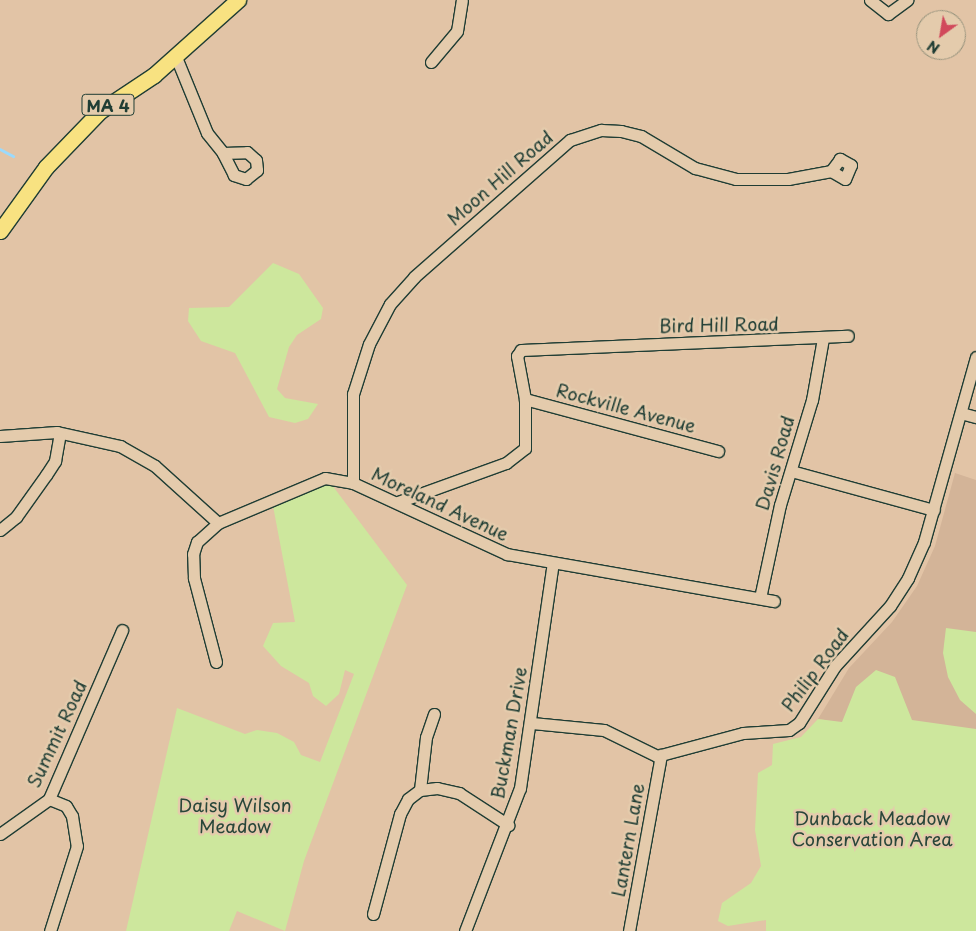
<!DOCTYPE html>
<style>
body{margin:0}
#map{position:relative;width:976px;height:931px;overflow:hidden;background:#e2c4a6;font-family:"Playpen Sans",sans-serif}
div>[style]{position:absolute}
.built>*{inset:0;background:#d3b498}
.green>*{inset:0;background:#cde79d}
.stream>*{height:2.5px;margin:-1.25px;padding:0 1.25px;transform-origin:1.25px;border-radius:1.25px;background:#9bdafc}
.roads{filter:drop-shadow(1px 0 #1f3d34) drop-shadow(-1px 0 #1f3d34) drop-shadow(0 1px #1f3d34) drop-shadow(0 -1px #1f3d34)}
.minor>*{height:11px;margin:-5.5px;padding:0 5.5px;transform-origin:5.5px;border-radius:5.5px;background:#e4cbac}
.major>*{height:15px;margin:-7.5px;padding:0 7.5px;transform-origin:7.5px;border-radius:7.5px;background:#f8e281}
span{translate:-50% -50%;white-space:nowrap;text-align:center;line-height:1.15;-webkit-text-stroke:5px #e4cbac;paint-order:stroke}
.shield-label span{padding:1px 4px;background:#e4cbac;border:1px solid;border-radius:4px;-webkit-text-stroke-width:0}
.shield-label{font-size:16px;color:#1f3d34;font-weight:700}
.street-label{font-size:18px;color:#1f3d34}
.park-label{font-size:18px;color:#284639}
.north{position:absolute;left:916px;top:10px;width:50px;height:50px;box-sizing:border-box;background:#e4cbac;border:1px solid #95927c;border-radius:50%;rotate:212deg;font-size:14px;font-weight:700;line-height:20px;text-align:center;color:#1f3d34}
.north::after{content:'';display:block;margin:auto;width:18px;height:22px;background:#d1495b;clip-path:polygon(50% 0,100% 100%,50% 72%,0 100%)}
</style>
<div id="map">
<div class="built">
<i style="clip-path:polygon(955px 473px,976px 480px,976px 744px,818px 719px,849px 668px,892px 622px,917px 586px,935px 546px)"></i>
</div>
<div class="green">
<i style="clip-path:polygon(273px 263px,299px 274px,323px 308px,321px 319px,297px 335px,289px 347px,277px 389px,285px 398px,318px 404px,308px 419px,295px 423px,269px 417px,235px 353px,201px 341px,188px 321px,189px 308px,229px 307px)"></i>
<i style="clip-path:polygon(332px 485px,407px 585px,304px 861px,285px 931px,237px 911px,229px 931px,126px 931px,177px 708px,245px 734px,257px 730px,277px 733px,294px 742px,301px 755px,320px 762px,354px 674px,345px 670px,339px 694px,326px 706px,313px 696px,309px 683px,281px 666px,263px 646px,273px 623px,295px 622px,273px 506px,319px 486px)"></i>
<i style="clip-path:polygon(946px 628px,976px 632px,976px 714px,960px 700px,948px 677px,943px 653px)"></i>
<i style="clip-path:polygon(876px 670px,895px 677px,912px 720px,976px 729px,976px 931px,766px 931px,766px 920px,728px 926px,718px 921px,722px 903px,751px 883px,761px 866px,755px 830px,758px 773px,772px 765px,773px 744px,801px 737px,818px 719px,842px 722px,856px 687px)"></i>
</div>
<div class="stream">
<i style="left:0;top:149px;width:15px;rotate:28deg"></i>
</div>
<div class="roads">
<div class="minor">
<i style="left:870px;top:0;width:23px;rotate:38deg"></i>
<i style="left:888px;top:14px;width:24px;rotate:-36deg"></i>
<i style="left:176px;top:57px;width:82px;rotate:67.8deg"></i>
<i style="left:207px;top:133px;width:26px;rotate:51deg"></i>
<i style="left:223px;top:153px;width:24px;rotate:-2deg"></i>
<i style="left:247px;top:152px;width:12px;rotate:42deg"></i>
<i style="left:256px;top:160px;width:10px;rotate:84deg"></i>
<i style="left:257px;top:170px;width:14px;rotate:141deg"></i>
<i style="left:246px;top:179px;width:13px;rotate:-162deg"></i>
<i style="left:234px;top:175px;width:25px;rotate:-117deg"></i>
<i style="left:431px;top:62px;width:40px;rotate:-50deg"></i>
<i style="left:457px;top:31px;width:31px;rotate:-81deg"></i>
<i style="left:525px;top:399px;width:200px;rotate:15.1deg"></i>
<i style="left:961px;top:413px;width:16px;rotate:15deg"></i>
<i style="left:0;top:436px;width:57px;rotate:-4deg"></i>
<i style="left:57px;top:432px;width:65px;rotate:12.5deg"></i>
<i style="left:120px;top:446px;width:40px;rotate:29.7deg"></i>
<i style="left:155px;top:466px;width:85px;rotate:42.1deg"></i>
<i style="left:791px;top:471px;width:148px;rotate:15.3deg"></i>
<i style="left:353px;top:483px;width:89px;rotate:-90deg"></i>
<i style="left:353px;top:394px;width:52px;rotate:-72.3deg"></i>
<i style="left:369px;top:344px;width:45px;rotate:-62.3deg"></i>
<i style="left:390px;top:304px;width:36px;rotate:-48deg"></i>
<i style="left:414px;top:277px;width:208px;rotate:-41.3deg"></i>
<i style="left:570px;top:140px;width:33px;rotate:-18deg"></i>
<i style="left:601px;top:130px;width:20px;rotate:3deg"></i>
<i style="left:621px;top:131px;width:21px;rotate:14deg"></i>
<i style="left:641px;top:136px;width:63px;rotate:30.7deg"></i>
<i style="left:695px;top:168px;width:42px;rotate:15deg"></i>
<i style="left:736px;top:179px;width:52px"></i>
<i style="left:788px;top:179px;width:44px;rotate:-10.5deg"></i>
<i style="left:831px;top:171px;width:16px;rotate:30deg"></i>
<i style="left:845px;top:179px;width:15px;rotate:-67deg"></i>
<i style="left:851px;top:165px;width:13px;rotate:-151deg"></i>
<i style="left:840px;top:159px;width:15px;rotate:127deg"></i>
<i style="left:398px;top:502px;width:115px;rotate:-19.9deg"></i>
<i style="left:506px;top:463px;width:24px;rotate:-38deg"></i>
<i style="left:525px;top:448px;width:49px;rotate:-90deg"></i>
<i style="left:525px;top:399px;width:44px;rotate:-100.5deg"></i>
<i style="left:517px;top:356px;width:7px;rotate:-56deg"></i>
<i style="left:521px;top:350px;width:327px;rotate:-2.5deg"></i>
<i style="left:0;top:530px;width:21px;rotate:-39deg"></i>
<i style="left:16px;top:517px;width:52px;rotate:-54.5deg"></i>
<i style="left:46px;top:475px;width:17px;rotate:-57deg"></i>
<i style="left:55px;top:461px;width:28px;rotate:-80deg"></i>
<i style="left:760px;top:598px;width:95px;rotate:-77.9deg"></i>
<i style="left:780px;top:505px;width:110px;rotate:-73.1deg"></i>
<i style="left:812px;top:400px;width:63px;rotate:-79.9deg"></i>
<i style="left:216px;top:662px;width:87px;rotate:-104.7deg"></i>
<i style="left:194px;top:578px;width:24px;rotate:-92deg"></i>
<i style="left:193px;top:554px;width:13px;rotate:-72deg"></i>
<i style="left:197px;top:542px;width:28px;rotate:-42deg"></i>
<i style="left:218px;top:523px;width:116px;rotate:-22.8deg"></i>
<i style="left:325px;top:478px;width:28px;rotate:10deg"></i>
<i style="left:353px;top:483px;width:170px;rotate:24.8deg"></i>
<i style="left:507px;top:554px;width:271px;rotate:10deg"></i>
<i style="left:434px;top:714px;width:24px;rotate:109deg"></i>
<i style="left:426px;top:737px;width:53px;rotate:96.5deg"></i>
<i style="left:420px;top:790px;width:17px;rotate:-7deg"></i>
<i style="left:437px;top:788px;width:23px;rotate:13deg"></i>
<i style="left:459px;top:793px;width:59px;rotate:33.1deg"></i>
<i style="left:532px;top:723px;width:72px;rotate:5.6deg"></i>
<i style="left:604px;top:730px;width:59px;rotate:26.1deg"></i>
<i style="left:657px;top:756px;width:89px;rotate:-15deg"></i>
<i style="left:743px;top:733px;width:46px;rotate:-3.7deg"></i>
<i style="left:789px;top:730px;width:12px;rotate:-35deg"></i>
<i style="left:799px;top:723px;width:67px;rotate:-57.7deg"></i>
<i style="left:835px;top:666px;width:81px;rotate:-47.5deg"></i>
<i style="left:890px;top:606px;width:33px;rotate:-57deg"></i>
<i style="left:908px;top:578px;width:39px;rotate:-66deg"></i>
<i style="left:924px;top:542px;width:192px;rotate:-74.3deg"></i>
<i style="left:49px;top:799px;width:18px;rotate:22deg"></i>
<i style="left:66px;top:806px;width:12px;rotate:59deg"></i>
<i style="left:72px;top:816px;width:30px;rotate:81deg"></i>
<i style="left:77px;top:846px;width:89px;rotate:107.6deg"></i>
<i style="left:0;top:834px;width:60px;rotate:-35.5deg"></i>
<i style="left:49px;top:799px;width:184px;rotate:-66.6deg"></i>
<i style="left:373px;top:914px;width:104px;rotate:-74.9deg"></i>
<i style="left:400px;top:814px;width:17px;rotate:-62deg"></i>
<i style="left:408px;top:799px;width:15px;rotate:-37deg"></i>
<i style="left:465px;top:931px;width:153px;rotate:-69deg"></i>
<i style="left:520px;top:788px;width:227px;rotate:-81.7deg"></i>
<i style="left:629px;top:931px;width:179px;rotate:-79.7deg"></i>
</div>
<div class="major">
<i style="left:0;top:231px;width:79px;rotate:-54.3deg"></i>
<i style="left:46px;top:167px;width:78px;rotate:-46deg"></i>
<i style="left:100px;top:111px;width:65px;rotate:-33.7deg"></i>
<i style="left:154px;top:75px;width:113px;rotate:-41.8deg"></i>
</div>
</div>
<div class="shield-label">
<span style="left:108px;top:105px">MA 4</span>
</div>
<div class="street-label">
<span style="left:500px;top:178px;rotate:-41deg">Moon Hill Road</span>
<span style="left:719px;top:325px;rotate:-1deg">Bird Hill Road</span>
<span style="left:626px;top:408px;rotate:15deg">Rockville Avenue</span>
<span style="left:775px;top:463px;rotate:-74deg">Davis Road</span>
<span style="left:440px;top:504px;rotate:25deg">Moreland Avenue</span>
<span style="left:815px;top:670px;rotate:-53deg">Philip Road</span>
<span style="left:509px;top:733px;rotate:-80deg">Buckman Drive</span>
<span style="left:57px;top:734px;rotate:-65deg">Summit Road</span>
<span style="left:628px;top:840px;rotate:-80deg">Lantern Lane</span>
</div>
<div class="park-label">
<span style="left:235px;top:816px">Daisy Wilson<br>Meadow</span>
<span style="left:872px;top:829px">Dunback Meadow<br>Conservation Area</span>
</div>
<div class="north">N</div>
</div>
